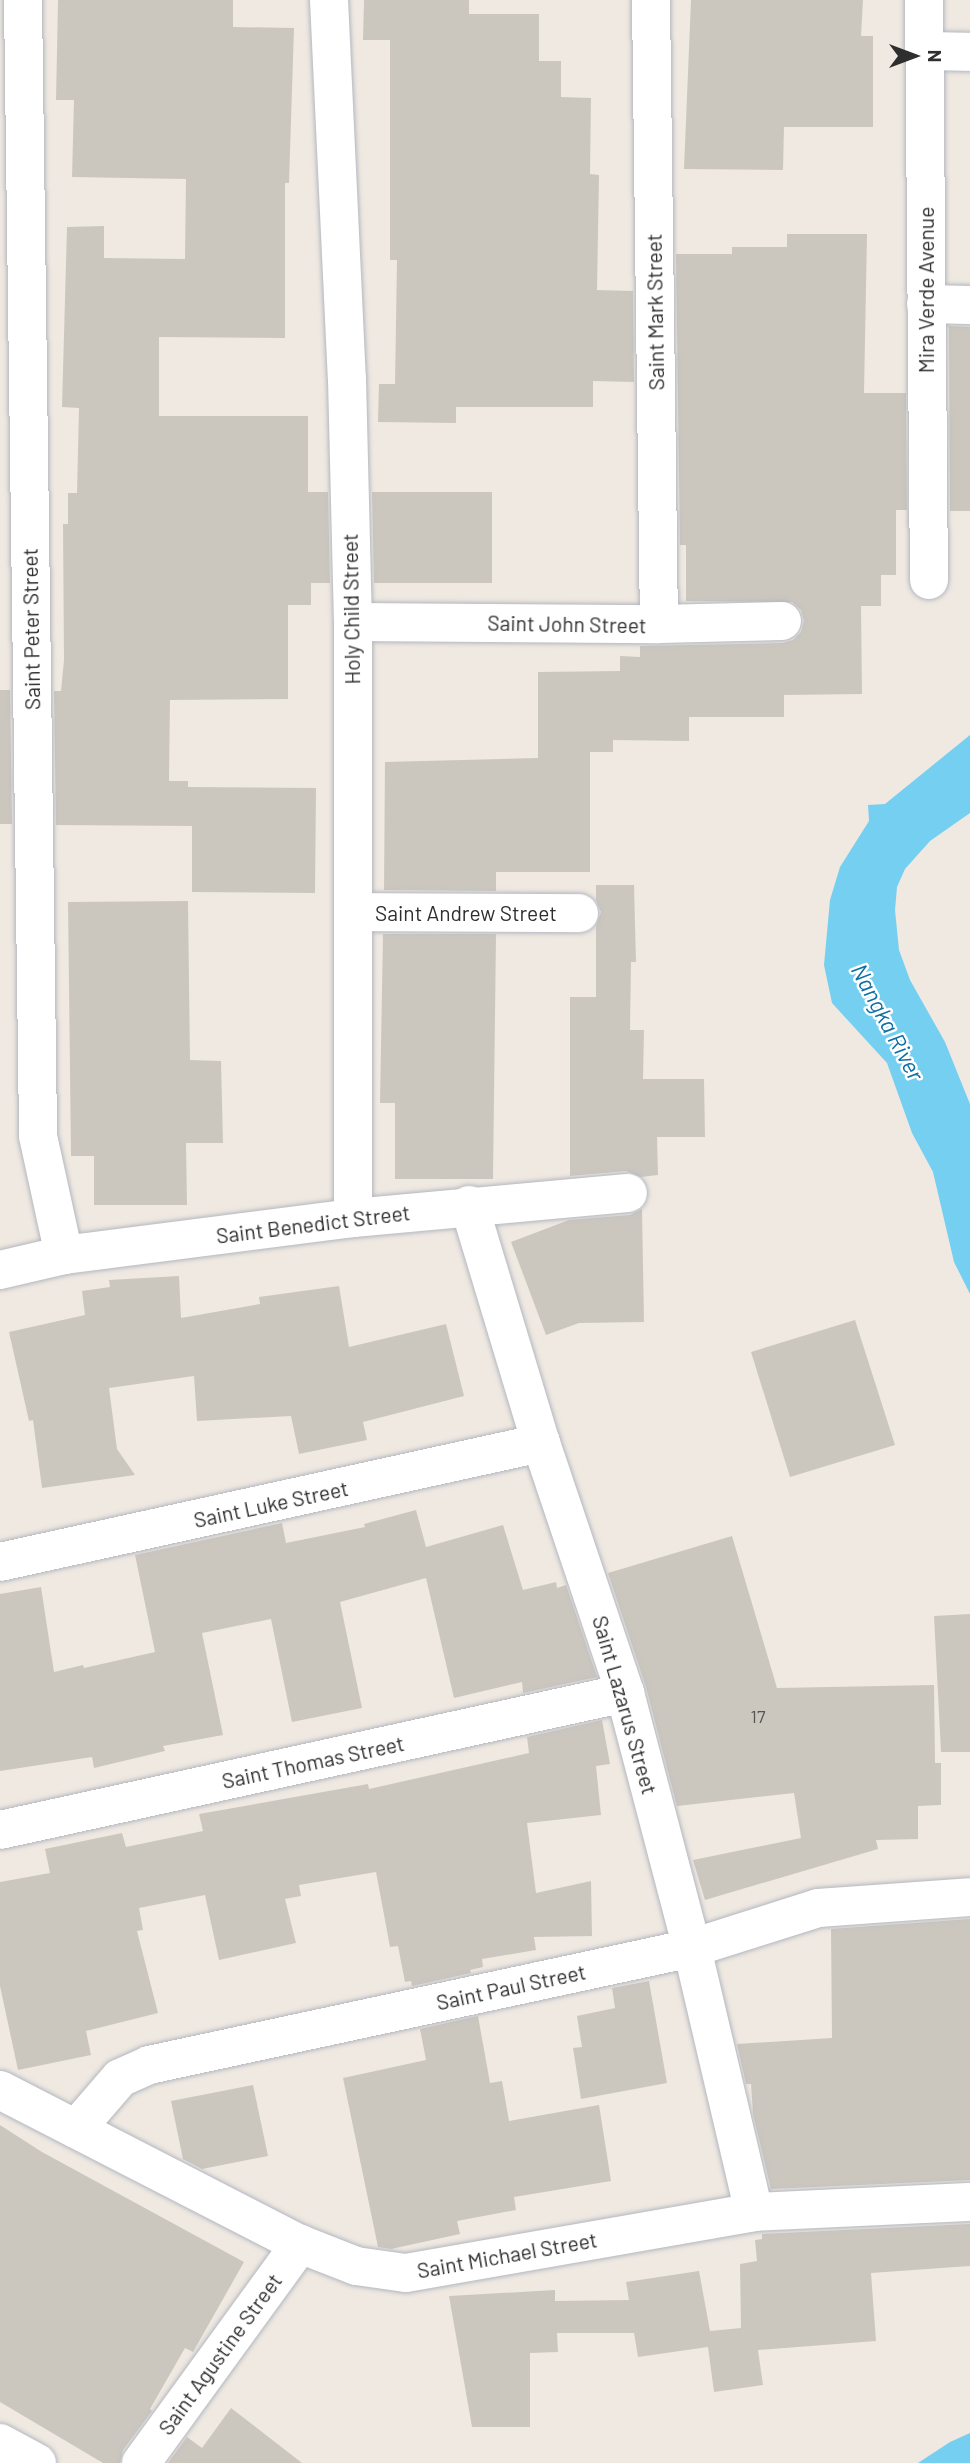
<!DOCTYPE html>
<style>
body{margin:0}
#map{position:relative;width:970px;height:2463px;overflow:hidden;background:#efe9e1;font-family:Barlow,sans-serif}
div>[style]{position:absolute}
.water>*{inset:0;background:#75cff0}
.building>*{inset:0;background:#cbc7bf}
.roads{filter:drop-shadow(0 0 2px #b4b7c1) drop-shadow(0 0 2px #b4b7c1)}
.minor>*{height:38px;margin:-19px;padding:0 19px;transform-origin:19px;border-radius:19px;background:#fff}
span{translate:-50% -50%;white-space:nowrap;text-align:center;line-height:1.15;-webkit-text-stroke:5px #fff;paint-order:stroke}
.number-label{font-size:18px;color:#555452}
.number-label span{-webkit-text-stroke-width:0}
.street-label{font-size:21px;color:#2e2e2e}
.water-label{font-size:23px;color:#0d6fa3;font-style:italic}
.north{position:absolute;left:879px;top:21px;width:70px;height:70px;-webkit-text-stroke:5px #fff;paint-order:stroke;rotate:90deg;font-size:19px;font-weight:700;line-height:28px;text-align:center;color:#2e2e2e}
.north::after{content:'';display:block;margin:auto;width:24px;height:32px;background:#2e2e2e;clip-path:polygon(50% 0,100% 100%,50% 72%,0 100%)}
</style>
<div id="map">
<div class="water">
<div style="clip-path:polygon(970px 735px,970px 813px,930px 841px,905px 869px,897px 887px,895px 910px,899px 950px,910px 980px,945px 1042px,970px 1104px,970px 1294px,954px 1262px,933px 1172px,912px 1133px,887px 1063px,832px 1003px,824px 965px,830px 900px,840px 867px,869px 821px,868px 805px,885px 804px)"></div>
<div style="clip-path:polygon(970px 2433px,970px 2463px,918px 2463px,950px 2442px)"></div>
</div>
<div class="building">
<div style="clip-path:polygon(58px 0,233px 0,233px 27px,294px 28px,289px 183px,285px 183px,285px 338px,159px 337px,159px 416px,308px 416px,308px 492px,328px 492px,330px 583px,311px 583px,311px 605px,288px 605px,288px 699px,170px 700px,169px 781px,188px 781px,188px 787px,316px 788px,315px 893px,192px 892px,192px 826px,56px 825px,54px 691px,61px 691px,64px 660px,63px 524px,68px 524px,68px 493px,77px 493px,79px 408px,62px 407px,67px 227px,104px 226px,104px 258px,185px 259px,186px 179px,72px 177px,74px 100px,56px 100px)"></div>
<div style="clip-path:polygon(364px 0,469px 0,469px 14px,539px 14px,539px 61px,561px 61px,561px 97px,591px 98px,590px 174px,599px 175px,597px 290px,633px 291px,634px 382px,593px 381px,593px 407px,456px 407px,456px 423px,378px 422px,379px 384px,395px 384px,397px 260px,390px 260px,390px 40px,363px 40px)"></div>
<div style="clip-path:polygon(691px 0,863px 0,861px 36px,873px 36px,873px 127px,784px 127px,783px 170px,684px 169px)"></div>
<div style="clip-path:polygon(787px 234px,867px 234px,864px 393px,906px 393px,907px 510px,896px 510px,896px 575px,881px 575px,881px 606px,861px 606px,862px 694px,784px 695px,784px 717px,689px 717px,689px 741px,613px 740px,613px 752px,590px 752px,590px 872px,496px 872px,496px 891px,384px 890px,385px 762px,538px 758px,538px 672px,620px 671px,620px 656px,640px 657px,640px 646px,783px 643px,793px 640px,801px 632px,804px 621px,801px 610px,792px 602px,686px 601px,686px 545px,680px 545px,676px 254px,732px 254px,732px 247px,787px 247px)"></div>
<div style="clip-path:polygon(949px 326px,970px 327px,970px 511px,950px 511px)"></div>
<div style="clip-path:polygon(372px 492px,492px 492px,492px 583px,374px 583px)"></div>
<div style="clip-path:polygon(0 690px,10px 690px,12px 824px,0 824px)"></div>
<div style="clip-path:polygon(596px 885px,634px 885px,636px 962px,631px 962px,630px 1030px,644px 1030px,643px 1079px,704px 1079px,705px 1137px,657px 1137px,658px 1175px,641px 1177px,626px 1171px,570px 1176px,570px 997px,596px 997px,596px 926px,601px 912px,596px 900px)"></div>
<div style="clip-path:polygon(188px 901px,190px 1060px,221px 1061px,223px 1143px,186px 1143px,187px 1205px,94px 1205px,94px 1156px,71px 1156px,68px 902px)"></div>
<div style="clip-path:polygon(383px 934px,496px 934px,493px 1179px,395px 1179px,395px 1103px,380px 1103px)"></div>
<div style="clip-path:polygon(642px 1209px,644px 1322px,579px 1323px,546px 1335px,511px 1242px,569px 1220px,630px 1215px)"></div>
<div style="clip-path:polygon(179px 1276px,181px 1318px,260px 1304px,259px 1297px,339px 1286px,349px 1347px,446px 1324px,464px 1396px,363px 1422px,367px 1440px,299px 1454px,291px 1416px,197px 1421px,194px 1376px,109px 1388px,117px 1449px,135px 1475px,42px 1488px,33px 1420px,29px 1421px,9px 1332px,85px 1315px,82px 1291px,110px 1287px,109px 1280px)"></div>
<div style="clip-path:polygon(855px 1320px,895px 1445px,790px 1477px,751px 1352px)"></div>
<div style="clip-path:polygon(416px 1510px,426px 1547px,503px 1525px,523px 1590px,556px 1582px,557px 1588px,566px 1585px,597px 1677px,523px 1693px,522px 1682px,454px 1698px,426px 1578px,340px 1602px,362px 1708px,292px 1722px,271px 1619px,202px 1633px,223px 1735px,163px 1746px,165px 1751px,94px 1768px,92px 1757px,0 1771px,0 1594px,41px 1587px,54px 1672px,83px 1665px,84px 1668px,155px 1652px,135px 1555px,282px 1523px,286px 1543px,365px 1527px,364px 1524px)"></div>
<div style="clip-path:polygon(732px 1536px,777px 1688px,934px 1685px,935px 1763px,941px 1763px,941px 1805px,918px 1806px,918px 1839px,876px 1840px,878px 1849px,705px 1900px,693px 1860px,801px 1838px,794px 1793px,677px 1806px,646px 1687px,608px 1573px)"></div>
<div style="clip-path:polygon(970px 1614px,970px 1752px,941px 1752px,934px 1616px)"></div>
<div style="clip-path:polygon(602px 1720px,610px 1764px,596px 1766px,601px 1815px,527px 1823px,536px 1893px,591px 1881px,592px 1936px,534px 1937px,536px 1950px,482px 1959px,483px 1967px,470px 1970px,471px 1973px,412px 1986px,411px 1981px,405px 1982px,398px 1946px,390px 1947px,376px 1872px,299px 1885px,301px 1896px,285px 1899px,296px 1943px,219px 1960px,205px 1895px,139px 1908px,143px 1930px,137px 1931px,158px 2013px,86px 2031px,91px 2055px,18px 2070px,0 1986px,0 1882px,50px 1873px,45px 1849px,122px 1833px,126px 1847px,203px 1831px,199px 1814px,368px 1784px,369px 1789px,529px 1753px,527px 1737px)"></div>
<div style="clip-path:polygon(970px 1919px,970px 2180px,771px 2189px,753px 2114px,751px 2084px,746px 2084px,737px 2044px,832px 2038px,831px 1929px)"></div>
<div style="clip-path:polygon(649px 1981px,667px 2083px,581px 2099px,573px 2048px,582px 2047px,577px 2016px,615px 2008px,612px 1988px)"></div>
<div style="clip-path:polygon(478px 2016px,490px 2083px,502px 2081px,509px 2121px,599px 2105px,611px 2181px,514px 2197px,516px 2210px,457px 2221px,460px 2234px,391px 2249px,378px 2247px,343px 2078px,426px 2060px,420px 2029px)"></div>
<div style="clip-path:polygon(253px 2085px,268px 2156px,202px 2169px,183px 2159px,171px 2101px)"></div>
<div style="clip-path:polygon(0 2125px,42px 2152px,244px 2262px,193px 2352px,185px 2348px,150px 2409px,152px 2411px,123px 2450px,120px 2463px,103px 2463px,0 2402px)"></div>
<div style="clip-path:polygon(970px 2224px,970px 2266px,871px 2273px,876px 2341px,758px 2350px,763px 2385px,714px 2392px,708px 2347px,638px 2357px,634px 2333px,557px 2333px,558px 2352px,530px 2353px,530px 2427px,472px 2427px,449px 2296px,555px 2290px,555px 2301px,629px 2300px,626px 2282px,699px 2271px,710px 2331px,741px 2328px,740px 2264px,757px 2261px,755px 2240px,762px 2239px,762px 2234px)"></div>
<div style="clip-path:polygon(231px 2408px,302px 2463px,168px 2463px,187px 2437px,202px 2448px)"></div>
</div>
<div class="roads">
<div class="minor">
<div style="left:23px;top:0;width:1136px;rotate:89.24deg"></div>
<div style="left:38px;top:1136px;width:122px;rotate:77.7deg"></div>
<div style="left:329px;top:0;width:379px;rotate:87.3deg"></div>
<div style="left:347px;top:379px;width:243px;rotate:88.6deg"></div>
<div style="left:353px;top:622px;width:596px;rotate:90deg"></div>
<div style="left:651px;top:0;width:624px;rotate:89.27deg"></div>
<div style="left:924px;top:0;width:580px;rotate:89.51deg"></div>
<div style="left:924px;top:51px;width:46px;rotate:1.2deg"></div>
<div style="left:926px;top:304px;width:44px;rotate:1.3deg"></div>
<div style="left:353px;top:622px;width:306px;rotate:0.4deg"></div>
<div style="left:659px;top:624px;width:123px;rotate:-1.4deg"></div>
<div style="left:353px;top:912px;width:226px;rotate:0.3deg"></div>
<div style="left:469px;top:1205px;width:249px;rotate:73.2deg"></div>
<div style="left:541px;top:1443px;width:264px;rotate:71.4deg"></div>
<div style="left:625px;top:1693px;width:264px;rotate:75.3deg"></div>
<div style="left:692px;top:1948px;width:271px;rotate:76.8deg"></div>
<div style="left:0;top:1270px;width:66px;rotate:-13.2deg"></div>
<div style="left:64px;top:1255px;width:291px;rotate:-7.3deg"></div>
<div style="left:353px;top:1218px;width:276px;rotate:-5.2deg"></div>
<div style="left:0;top:1562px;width:554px;rotate:-12.41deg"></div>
<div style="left:0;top:1830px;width:640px;rotate:-12.36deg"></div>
<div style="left:0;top:2090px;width:337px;rotate:27.2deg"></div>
<div style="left:300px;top:2244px;width:60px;rotate:21.4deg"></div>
<div style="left:356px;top:2266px;width:50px;rotate:8deg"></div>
<div style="left:406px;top:2273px;width:353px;rotate:-9.9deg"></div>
<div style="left:754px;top:2212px;width:216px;rotate:-2.7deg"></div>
<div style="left:76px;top:2129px;width:67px;rotate:-49.2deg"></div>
<div style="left:120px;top:2078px;width:32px;rotate:-24deg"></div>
<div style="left:149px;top:2065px;width:555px;rotate:-12.16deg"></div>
<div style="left:692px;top:1948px;width:132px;rotate:-17.6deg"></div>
<div style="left:818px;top:1908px;width:152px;rotate:-4.1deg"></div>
<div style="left:0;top:2443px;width:42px;rotate:28.4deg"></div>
<div style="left:141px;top:2463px;width:271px;rotate:-54deg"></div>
</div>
</div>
<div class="number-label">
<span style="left:758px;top:1716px">17</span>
</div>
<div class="street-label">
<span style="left:926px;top:290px;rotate:-90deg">Mira Verde Avenue</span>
<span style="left:655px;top:312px;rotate:-91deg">Saint Mark Street</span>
<span style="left:351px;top:609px;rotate:-91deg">Holy Child Street</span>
<span style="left:567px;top:624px;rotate:1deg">Saint John Street</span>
<span style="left:31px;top:629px;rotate:-91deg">Saint Peter Street</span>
<span style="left:466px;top:913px">Saint Andrew Street</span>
<span style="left:313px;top:1224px;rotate:-7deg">Saint Benedict Street</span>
<span style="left:271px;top:1504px;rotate:-12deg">Saint Luke Street</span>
<span style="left:625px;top:1705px;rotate:74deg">Saint Lazarus Street</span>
<span style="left:313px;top:1762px;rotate:-12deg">Saint Thomas Street</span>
<span style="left:511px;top:1987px;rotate:-12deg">Saint Paul Street</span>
<span style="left:507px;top:2255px;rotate:-10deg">Saint Michael Street</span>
<span style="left:220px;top:2354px;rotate:-54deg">Saint Agustine Street</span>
</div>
<div class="water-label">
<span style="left:888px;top:1022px;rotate:62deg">Nangka River</span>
</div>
<div class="north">N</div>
</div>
